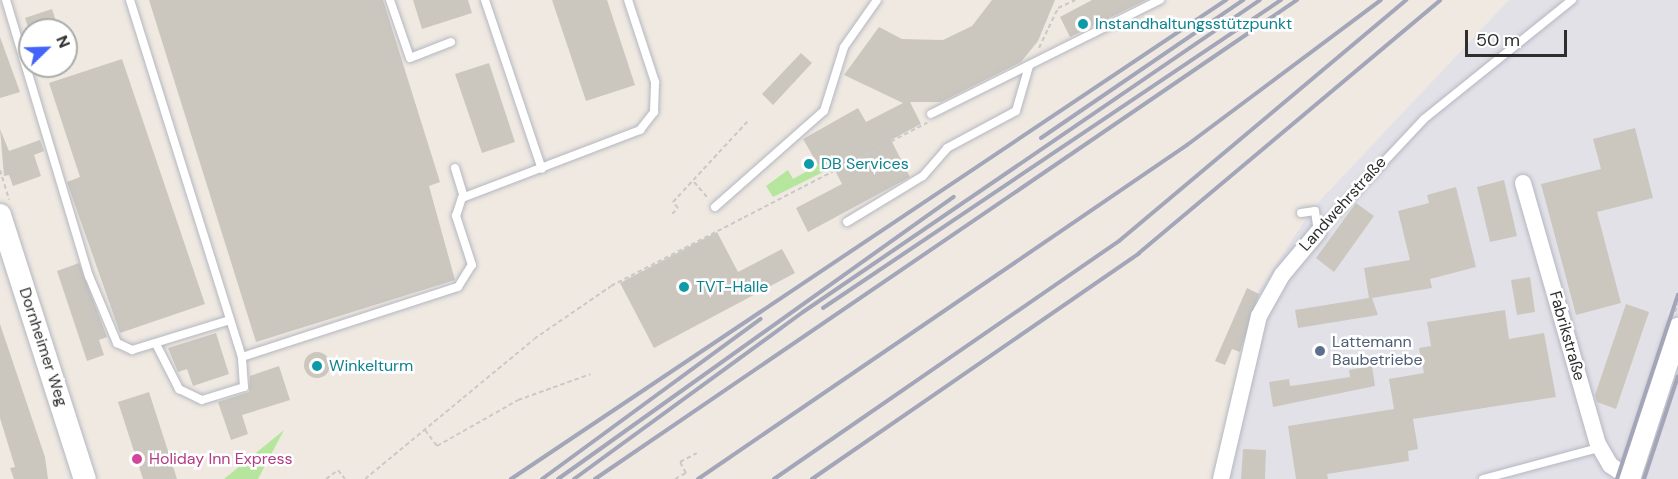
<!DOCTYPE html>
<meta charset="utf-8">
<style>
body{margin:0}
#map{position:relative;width:1678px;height:479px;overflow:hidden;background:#efe9e1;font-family:"DM Sans",sans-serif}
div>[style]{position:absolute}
.industrial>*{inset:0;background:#e3e1e8}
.green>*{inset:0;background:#b6e59e}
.building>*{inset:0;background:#cbc7bf}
.round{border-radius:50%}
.path>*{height:2px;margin-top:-1px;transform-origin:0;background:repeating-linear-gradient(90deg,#c9c9c9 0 4.5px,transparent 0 7.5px)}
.roads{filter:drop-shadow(0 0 2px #b4b7c1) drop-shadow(0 0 2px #b4b7c1)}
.lane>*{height:8px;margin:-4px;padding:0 4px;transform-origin:4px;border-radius:4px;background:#fff}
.street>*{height:16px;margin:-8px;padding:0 8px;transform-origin:8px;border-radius:8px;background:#fff}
.secondary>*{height:22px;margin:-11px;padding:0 11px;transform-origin:11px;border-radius:11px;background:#fff}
.rail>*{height:4px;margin:-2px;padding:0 2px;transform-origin:2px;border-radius:2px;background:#a3a6b8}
.dots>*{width:16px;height:16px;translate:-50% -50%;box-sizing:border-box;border:3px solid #fff;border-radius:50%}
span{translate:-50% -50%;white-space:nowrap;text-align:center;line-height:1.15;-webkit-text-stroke:5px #fff;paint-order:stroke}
.culture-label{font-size:16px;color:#0d838f}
.left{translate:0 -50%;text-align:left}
.street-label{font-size:16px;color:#2e2e2e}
.service-label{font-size:16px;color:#4e5e75}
.hotel-label{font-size:16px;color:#b23c85}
.north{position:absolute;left:18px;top:18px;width:60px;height:60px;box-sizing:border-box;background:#fff;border:2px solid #ababab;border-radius:50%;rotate:67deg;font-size:16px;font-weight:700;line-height:24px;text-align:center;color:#2e2e2e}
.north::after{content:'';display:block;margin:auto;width:21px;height:27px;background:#4264fb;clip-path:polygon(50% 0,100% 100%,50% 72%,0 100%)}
.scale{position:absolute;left:1465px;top:30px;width:102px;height:27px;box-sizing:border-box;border:3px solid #2e2e2e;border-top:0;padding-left:8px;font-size:18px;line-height:21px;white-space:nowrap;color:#2e2e2e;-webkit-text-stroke:4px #fff;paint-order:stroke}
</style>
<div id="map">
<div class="industrial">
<div style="clip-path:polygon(1509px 0,1678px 0,1678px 479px,1218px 479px,1252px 301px,1313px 208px)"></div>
</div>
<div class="green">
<div style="clip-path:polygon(829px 159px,833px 167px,773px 197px,766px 186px,788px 170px,793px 179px)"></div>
<div style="clip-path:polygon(284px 430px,258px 479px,224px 479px)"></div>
</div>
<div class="building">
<div style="clip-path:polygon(149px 0,383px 0,440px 182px,429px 186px,455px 280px,256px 342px)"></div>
<div style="clip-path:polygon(413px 0,468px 0,472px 13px,422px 29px)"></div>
<div style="clip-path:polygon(552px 0,607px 0,635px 85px,586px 101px)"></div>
<div style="clip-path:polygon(992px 0,1055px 0,1038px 41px,1021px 62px,941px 102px,910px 102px,921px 124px,891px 140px,910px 177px,808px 232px,796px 208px,842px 184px,829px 159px,818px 165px,803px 139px,858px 108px,866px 122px,903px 103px,844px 75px,879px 27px,902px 39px,943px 40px,972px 26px)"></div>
<div style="clip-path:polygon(1092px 0,1146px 0,1070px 37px,1060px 17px)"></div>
<div style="clip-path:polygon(52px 9px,59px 30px,29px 30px,25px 18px)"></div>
<div style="clip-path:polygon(0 37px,20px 92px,0 98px)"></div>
<div style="clip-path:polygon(801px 53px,812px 63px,773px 105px,762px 94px)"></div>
<div style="clip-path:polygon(122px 59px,205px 304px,120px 333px,67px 182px,80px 177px,49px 83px)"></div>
<div style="clip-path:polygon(489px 63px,515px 142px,482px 153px,455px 74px)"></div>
<div style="clip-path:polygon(1635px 128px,1653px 198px,1597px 212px,1621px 303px,1576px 315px,1541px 184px,1601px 169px,1593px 139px)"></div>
<div style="clip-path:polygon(0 129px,9px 151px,40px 140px,44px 151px,34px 155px,41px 176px,13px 186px,9px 175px,4px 176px)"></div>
<div style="clip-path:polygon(1504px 180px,1517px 236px,1490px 242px,1477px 187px)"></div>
<div style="clip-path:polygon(1456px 187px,1476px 267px,1430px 279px,1432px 288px,1372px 298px,1378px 315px,1298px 328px,1295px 310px,1369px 298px,1364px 268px,1410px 260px,1398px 211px,1429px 203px,1427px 195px)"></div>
<div style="clip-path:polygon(1356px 203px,1374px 216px,1334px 272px,1316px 258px)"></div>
<div style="clip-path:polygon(717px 232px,738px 272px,782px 249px,795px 273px,654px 348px,620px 283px)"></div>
<div style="clip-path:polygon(79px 263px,107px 337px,99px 340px,104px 355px,87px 361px,57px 271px)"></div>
<div style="clip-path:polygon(1530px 277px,1535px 312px,1517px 315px,1511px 280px)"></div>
<div style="clip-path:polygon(1247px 288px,1259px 294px,1240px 352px,1232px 349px,1225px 365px,1215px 361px)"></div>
<div style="clip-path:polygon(1626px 304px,1649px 312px,1616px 409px,1597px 402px,1595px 395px)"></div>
<div style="clip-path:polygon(1505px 310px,1509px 339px,1544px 333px,1556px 397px,1413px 419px,1418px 449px,1408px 451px,1409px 461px,1327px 474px,1328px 479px,1296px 479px,1288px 426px,1394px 409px,1389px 379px,1424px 373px,1419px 348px,1431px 346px,1427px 322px)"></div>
<div style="clip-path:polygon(0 324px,45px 457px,48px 479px,14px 479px,10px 468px,15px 467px,0 418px)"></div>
<div style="clip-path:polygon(216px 333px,229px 374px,193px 386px,187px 369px,178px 372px,168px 348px)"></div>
<div class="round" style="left:304px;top:352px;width:26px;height:26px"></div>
<div style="clip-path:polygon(279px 366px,290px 400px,242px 415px,248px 434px,231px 440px,218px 402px,249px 392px,250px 376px)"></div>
<div style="clip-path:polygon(1372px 366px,1375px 386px,1273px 407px,1269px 382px,1289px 379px,1290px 386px,1305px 384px,1350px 377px,1349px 370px)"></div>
<div style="clip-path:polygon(149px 392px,177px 479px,143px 479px,118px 402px)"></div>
<div style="clip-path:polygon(1243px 449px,1266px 450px,1265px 479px,1241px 479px)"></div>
</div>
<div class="path">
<div style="left:1039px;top:48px;width:44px;rotate:-64.6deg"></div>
<div style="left:1058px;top:8px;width:19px;rotate:-25deg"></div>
<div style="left:0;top:170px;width:31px;rotate:73deg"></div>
<div style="left:694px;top:182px;width:21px;rotate:49deg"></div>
<div style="left:672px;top:214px;width:8px;rotate:-45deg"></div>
<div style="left:678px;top:208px;width:8px;rotate:-130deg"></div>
<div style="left:673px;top:202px;width:110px;rotate:-47.2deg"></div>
<div style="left:1675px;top:312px;width:9px;rotate:-69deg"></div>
<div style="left:425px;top:430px;width:20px;rotate:53deg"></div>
<div style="left:437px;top:446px;width:93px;rotate:-29.6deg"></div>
<div style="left:518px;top:400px;width:77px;rotate:-19.6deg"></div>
<div style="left:326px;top:479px;width:15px;rotate:-37deg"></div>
<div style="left:338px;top:470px;width:11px;rotate:52deg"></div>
<div style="left:365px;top:479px;width:219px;rotate:-39.6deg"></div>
<div style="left:534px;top:339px;width:93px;rotate:-34.5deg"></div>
<div style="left:611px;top:286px;width:356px;rotate:-27.3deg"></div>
<div style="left:675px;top:479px;width:13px;rotate:-29deg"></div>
<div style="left:686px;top:473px;width:13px;rotate:-119deg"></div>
<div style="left:680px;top:462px;width:19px;rotate:-28deg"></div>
</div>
<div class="roads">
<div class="lane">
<div style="left:6px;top:0;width:288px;rotate:73.3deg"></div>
<div style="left:89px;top:276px;width:73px;rotate:67.3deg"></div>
<div style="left:117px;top:343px;width:17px;rotate:25deg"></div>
<div style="left:132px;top:350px;width:102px;rotate:-17deg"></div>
<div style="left:130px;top:0;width:374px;rotate:72.6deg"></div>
<div style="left:242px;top:357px;width:227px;rotate:-18deg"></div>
<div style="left:458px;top:287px;width:26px;rotate:-58deg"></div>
<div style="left:472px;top:265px;width:52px;rotate:-108.1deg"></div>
<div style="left:456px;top:216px;width:19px;rotate:-72deg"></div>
<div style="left:462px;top:198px;width:191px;rotate:-20.9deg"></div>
<div style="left:640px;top:130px;width:23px;rotate:-52deg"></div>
<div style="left:654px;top:112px;width:30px;rotate:-88deg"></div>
<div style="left:655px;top:82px;width:86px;rotate:-108.2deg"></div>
<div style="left:390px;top:0;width:61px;rotate:71deg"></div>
<div style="left:410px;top:58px;width:44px;rotate:-21.3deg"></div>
<div style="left:485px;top:0;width:178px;rotate:71.4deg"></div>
<div style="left:931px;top:114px;width:256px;rotate:-26.5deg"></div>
<div style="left:455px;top:168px;width:30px;rotate:73deg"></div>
<div style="left:715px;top:207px;width:145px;rotate:-41.4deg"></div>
<div style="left:824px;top:111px;width:67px;rotate:-72.6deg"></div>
<div style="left:844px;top:47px;width:57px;rotate:-54.9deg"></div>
<div style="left:1301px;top:213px;width:14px;rotate:-8deg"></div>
<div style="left:1315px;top:211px;width:21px;rotate:82deg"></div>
<div style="left:847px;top:222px;width:89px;rotate:-31.2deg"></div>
<div style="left:923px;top:176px;width:37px;rotate:-49deg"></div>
<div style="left:947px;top:148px;width:78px;rotate:-28.2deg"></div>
<div style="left:1016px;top:111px;width:47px;rotate:-73.9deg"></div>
<div style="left:1318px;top:232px;width:155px;rotate:-46.8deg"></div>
<div style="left:1424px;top:119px;width:190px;rotate:-38.8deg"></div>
<div style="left:156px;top:344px;width:51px;rotate:62.9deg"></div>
<div style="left:179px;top:389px;width:25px;rotate:26deg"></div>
<div style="left:202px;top:400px;width:44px;rotate:-17.2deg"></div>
<div style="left:244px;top:387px;width:30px;rotate:-94deg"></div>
<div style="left:1483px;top:479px;width:120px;rotate:-15deg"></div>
</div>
<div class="street">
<div style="left:1523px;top:183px;width:272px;rotate:74deg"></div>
<div style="left:1598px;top:444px;width:24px;rotate:60deg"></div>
<div style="left:1610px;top:465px;width:23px;rotate:34deg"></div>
<div style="left:1221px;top:479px;width:167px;rotate:-76.9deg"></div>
<div style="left:1259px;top:316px;width:47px;rotate:-60.7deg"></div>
<div style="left:1282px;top:275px;width:56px;rotate:-50.1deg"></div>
</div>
<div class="secondary">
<div style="left:0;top:215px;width:277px;rotate:72.2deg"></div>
<div style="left:1629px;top:479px;width:158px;rotate:-71.9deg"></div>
</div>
</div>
<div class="rail">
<div style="left:1041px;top:138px;width:245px;rotate:-34.3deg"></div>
<div style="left:823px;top:308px;width:552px;rotate:-33.92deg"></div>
<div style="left:511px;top:479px;width:861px;rotate:-33.82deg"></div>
<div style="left:542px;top:479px;width:271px;rotate:-36.2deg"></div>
<div style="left:558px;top:479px;width:486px;rotate:-35.5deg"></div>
<div style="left:574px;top:479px;width:283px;rotate:-36.1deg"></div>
<div style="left:803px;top:312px;width:553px;rotate:-34.32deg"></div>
<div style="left:595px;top:479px;width:850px;rotate:-34.31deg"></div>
<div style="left:698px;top:479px;width:592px;rotate:-34.33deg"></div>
<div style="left:1187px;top:145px;width:242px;rotate:-36.8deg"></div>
<div style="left:774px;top:479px;width:419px;rotate:-34.6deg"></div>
<div style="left:1119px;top:241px;width:375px;rotate:-40deg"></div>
<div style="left:812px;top:479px;width:397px;rotate:-34.6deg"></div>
<div style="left:1139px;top:253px;width:393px;rotate:-40deg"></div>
<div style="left:1617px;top:479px;width:194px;rotate:-71.7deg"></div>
<div style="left:1644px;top:479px;width:108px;rotate:-71.7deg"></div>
</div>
<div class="dots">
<div style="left:1083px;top:24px;background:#0f9aa8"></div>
<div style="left:809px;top:164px;background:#0f9aa8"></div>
<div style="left:684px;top:287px;background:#0f9aa8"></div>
<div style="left:1320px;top:351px;background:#5c6f8a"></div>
<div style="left:317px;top:366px;background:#0f9aa8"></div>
<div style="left:137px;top:459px;background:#d1479c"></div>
</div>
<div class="culture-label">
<span class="left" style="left:1095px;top:24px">Instandhaltungsstützpunkt</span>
<span class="left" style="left:821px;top:164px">DB Services</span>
<span class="left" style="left:696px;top:287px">TVT-Halle</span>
<span class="left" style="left:329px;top:366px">Winkelturm</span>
</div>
<div class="street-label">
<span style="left:1343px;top:204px;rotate:-48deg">Landwehrstraße</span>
<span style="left:1567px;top:336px;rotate:74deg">Fabrikstraße</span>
<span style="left:43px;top:347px;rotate:72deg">Dornheimer Weg</span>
</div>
<div class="service-label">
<span class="left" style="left:1332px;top:351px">Lattemann<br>Baubetriebe</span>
</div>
<div class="hotel-label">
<span class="left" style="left:149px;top:459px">Holiday Inn Express</span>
</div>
<div class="north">N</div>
<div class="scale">50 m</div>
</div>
